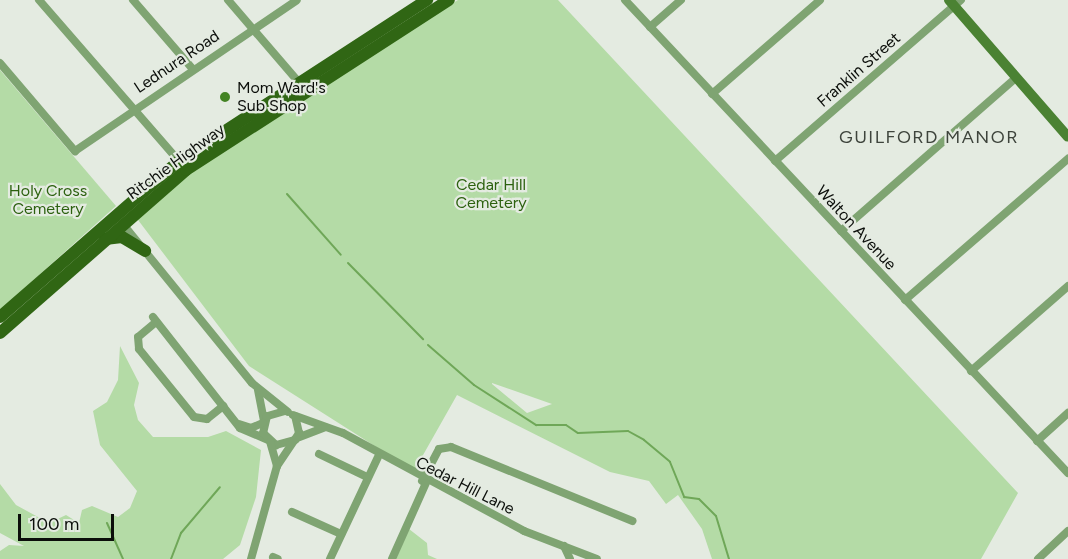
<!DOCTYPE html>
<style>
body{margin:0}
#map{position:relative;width:1068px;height:559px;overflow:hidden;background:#e4ebe1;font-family:Figtree,sans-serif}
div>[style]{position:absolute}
.green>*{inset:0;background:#b4dba6}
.stream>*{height:2px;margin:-1px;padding:0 1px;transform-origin:1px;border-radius:1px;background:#6fa758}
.street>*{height:8px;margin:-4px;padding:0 4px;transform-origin:4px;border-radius:4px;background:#7fa472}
.secondary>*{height:10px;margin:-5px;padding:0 5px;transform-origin:5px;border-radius:5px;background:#4b8233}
.primary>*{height:12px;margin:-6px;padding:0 6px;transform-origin:6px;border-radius:6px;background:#306614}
.dots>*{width:16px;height:16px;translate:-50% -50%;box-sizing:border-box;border:3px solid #e4ebe1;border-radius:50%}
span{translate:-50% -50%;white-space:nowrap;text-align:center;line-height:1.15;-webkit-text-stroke:4.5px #e4ebe1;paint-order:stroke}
.street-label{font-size:16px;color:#0b0e0a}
.poi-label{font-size:16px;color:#0b0e0a}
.left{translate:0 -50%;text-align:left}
.park-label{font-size:16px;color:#2c610f}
.neighbourhood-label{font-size:18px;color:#3e443c;letter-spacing:1.5px}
.scale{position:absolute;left:18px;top:514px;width:96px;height:27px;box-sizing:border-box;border:3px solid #0b0e0a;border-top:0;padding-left:8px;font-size:18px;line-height:21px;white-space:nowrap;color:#0b0e0a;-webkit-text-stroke:4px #e4ebe1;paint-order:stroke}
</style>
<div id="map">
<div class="green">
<div style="clip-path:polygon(evenodd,458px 0,558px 0,1018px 493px,981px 559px,712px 559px,702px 529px,678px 495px,666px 504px,649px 481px,610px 472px,457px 395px,414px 471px,249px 366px,135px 216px,188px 174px,458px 0,492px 384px,492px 383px,552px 404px,527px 413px,492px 384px)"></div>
<div style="clip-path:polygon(0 70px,116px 206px,0 310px)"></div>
<div style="clip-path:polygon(120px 346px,139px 383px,134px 405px,138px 420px,153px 437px,208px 437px,226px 431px,261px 450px,256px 497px,240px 545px,223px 559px,0 559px,0 551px,9px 545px,24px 546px,0 533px,0 484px,16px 505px,49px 523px,66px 515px,79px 523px,82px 510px,92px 506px,118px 517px,130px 508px,137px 491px,100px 445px,93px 411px,107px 402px,118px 380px)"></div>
<div style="clip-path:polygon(409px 529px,427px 543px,428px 555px,437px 559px,396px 559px)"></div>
</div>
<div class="stream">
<div style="left:287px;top:194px;width:81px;rotate:48.5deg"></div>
<div style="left:348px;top:263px;width:107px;rotate:45.4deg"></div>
<div style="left:428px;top:345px;width:61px;rotate:41deg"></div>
<div style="left:474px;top:385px;width:74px;rotate:32.8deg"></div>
<div style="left:536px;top:425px;width:30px"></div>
<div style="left:566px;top:425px;width:14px;rotate:34deg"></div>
<div style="left:578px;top:433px;width:50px;rotate:-2.3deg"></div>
<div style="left:628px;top:431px;width:18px;rotate:29deg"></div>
<div style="left:644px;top:440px;width:34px;rotate:40deg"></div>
<div style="left:670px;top:462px;width:38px;rotate:68deg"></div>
<div style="left:684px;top:497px;width:15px;rotate:8deg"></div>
<div style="left:699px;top:499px;width:24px;rotate:45deg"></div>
<div style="left:716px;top:516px;width:45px;rotate:73.2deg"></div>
<div style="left:107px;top:523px;width:39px;rotate:66deg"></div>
<div style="left:171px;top:559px;width:28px;rotate:-69deg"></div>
<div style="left:181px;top:533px;width:60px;rotate:-49.7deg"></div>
</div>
<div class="street">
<div style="left:39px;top:0;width:213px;rotate:49deg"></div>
<div style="left:133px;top:0;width:90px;rotate:49.1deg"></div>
<div style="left:228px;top:0;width:113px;rotate:49.3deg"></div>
<div style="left:625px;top:0;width:648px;rotate:46.88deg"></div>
<div style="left:650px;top:27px;width:41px;rotate:-41.1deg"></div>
<div style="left:0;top:63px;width:116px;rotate:49.6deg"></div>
<div style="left:75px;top:151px;width:268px;rotate:-34.2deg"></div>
<div style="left:712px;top:94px;width:143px;rotate:-41deg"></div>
<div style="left:775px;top:161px;width:246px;rotate:-40.9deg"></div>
<div style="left:122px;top:223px;width:206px;rotate:50.9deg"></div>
<div style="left:252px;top:383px;width:46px;rotate:38.9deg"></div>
<div style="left:841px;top:231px;width:232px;rotate:-41.2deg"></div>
<div style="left:905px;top:300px;width:216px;rotate:-40.9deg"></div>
<div style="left:153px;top:317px;width:141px;rotate:51.9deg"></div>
<div style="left:240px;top:428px;width:30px;rotate:23deg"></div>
<div style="left:156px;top:322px;width:23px;rotate:140deg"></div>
<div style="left:138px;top:337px;width:12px;rotate:85deg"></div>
<div style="left:139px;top:349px;width:87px;rotate:51deg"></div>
<div style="left:194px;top:417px;width:13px;rotate:9deg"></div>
<div style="left:207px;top:419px;width:21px;rotate:-39deg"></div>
<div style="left:971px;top:371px;width:129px;rotate:-41.2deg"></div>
<div style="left:258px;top:390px;width:31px;rotate:79deg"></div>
<div style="left:285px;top:411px;width:19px;rotate:164deg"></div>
<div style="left:267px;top:416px;width:17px;rotate:103deg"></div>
<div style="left:263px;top:433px;width:18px;rotate:43deg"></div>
<div style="left:276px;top:445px;width:20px;rotate:-15deg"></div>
<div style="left:293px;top:415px;width:53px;rotate:19.8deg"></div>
<div style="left:343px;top:433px;width:206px;rotate:28.4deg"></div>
<div style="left:524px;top:531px;width:78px;rotate:21deg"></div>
<div style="left:239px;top:424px;width:13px;rotate:18deg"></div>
<div style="left:251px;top:428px;width:13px;rotate:-23deg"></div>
<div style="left:297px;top:438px;width:30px;rotate:-21deg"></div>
<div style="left:1037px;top:441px;width:42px;rotate:-42.1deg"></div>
<div style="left:319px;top:454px;width:53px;rotate:25.6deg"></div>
<div style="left:277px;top:466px;width:40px;rotate:-56deg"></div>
<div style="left:299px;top:433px;width:17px;rotate:-103deg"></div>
<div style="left:422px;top:481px;width:36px;rotate:-62deg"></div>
<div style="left:439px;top:449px;width:12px;rotate:-9deg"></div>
<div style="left:451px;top:447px;width:196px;rotate:22.2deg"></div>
<div style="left:292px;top:512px;width:54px;rotate:24.2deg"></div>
<div style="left:564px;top:546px;width:14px;rotate:65deg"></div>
<div style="left:273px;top:557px;width:5px;rotate:22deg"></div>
<div style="left:251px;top:559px;width:97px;rotate:-74.4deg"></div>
<div style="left:277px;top:466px;width:25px;rotate:-106deg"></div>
<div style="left:330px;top:559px;width:113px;rotate:-64.8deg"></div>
<div style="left:392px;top:559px;width:83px;rotate:-65.9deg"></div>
<div style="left:1038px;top:559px;width:41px;rotate:-43deg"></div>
</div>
<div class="secondary">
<div style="left:949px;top:0;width:181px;rotate:49deg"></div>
</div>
<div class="primary">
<div style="left:105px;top:239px;width:17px;rotate:-7deg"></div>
<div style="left:122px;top:237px;width:27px;rotate:31deg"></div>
<div style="left:0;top:317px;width:237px;rotate:-41.1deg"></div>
<div style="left:179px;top:161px;width:296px;rotate:-33deg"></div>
<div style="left:0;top:333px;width:247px;rotate:-41.2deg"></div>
<div style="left:186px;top:170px;width:313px;rotate:-32.9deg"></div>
</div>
<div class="dots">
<div style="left:225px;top:97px;background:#438324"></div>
</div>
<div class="street-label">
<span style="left:177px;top:62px;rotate:-34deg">Lednura Road</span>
<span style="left:859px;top:70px;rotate:-41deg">Franklin Street</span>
<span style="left:176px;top:162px;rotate:-36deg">Ritchie Highway</span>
<span style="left:856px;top:228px;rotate:47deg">Walton Avenue</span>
<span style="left:465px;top:486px;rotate:27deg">Cedar Hill Lane</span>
</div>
<div class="poi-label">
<span class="left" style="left:237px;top:97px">Mom Ward's<br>Sub Shop</span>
</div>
<div class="park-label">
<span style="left:491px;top:194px">Cedar Hill<br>Cemetery</span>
<span style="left:48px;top:200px">Holy Cross<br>Cemetery</span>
</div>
<div class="neighbourhood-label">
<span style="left:929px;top:137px">GUILFORD MANOR</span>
</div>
<div class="scale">100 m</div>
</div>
